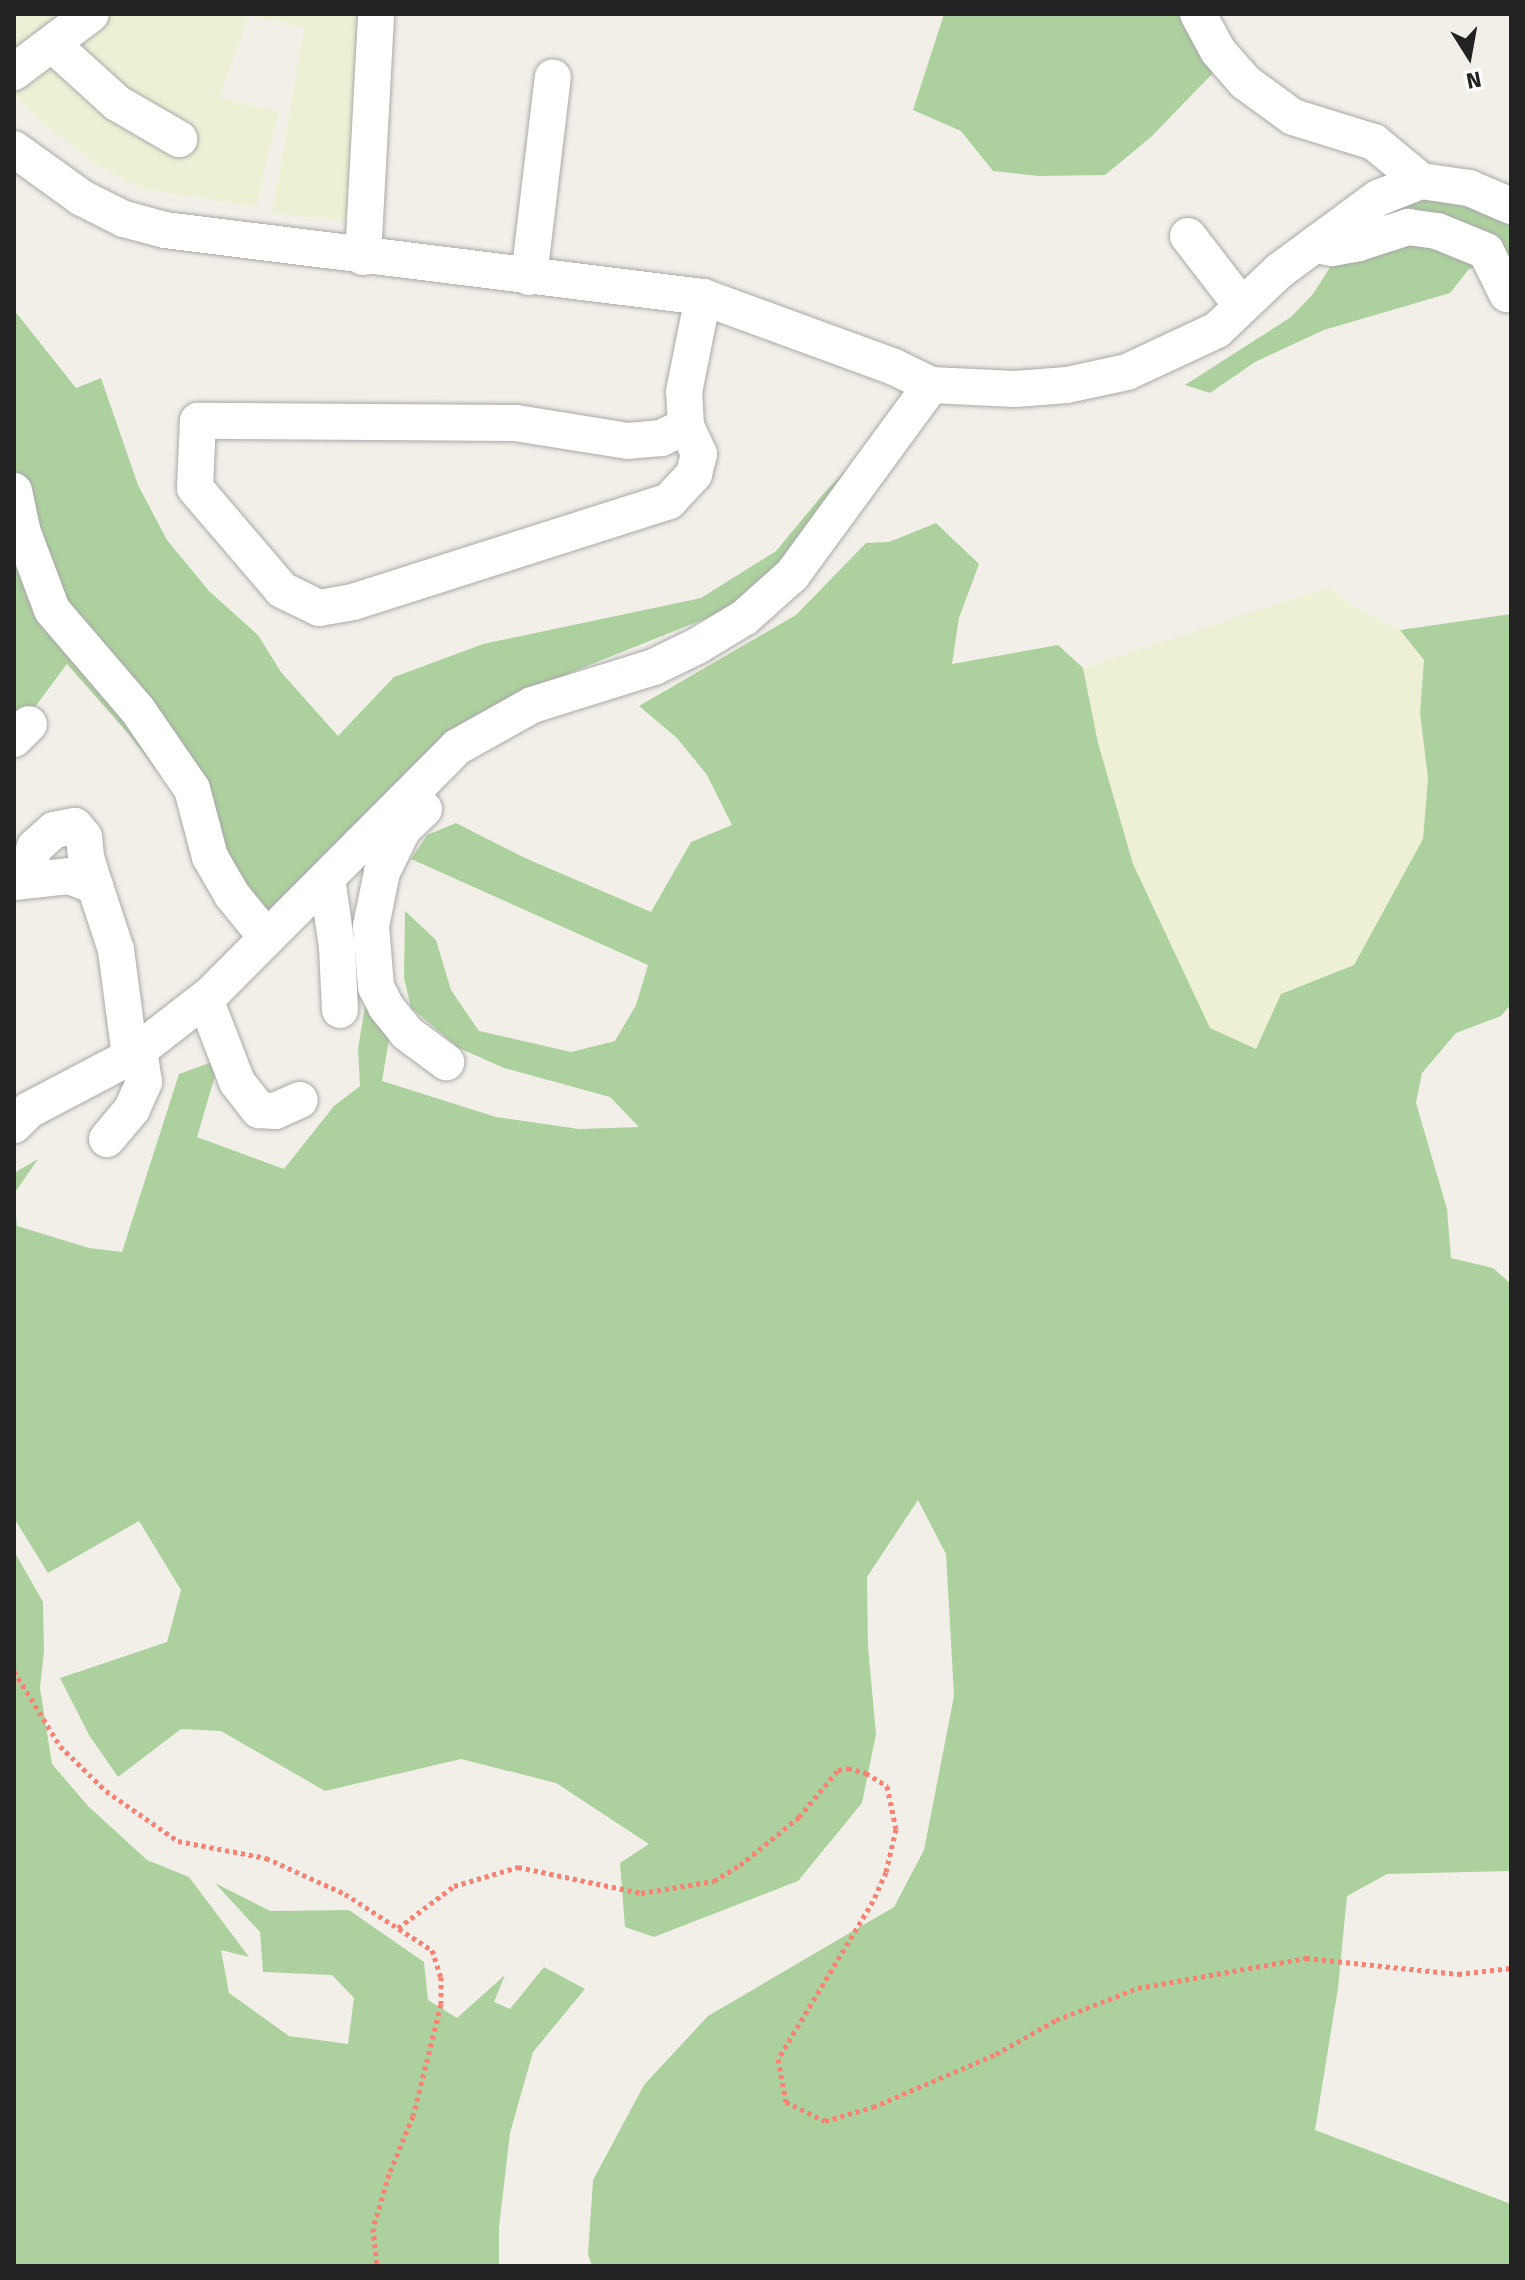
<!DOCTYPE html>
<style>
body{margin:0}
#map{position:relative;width:1525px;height:2280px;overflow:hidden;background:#f2efe9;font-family:"Fira Sans",sans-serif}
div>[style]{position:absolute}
.farmland>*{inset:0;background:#eef0d5}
.forest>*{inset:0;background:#add19e}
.path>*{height:5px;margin-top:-2.5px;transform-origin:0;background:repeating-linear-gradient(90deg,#fa8072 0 4px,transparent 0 8px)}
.roads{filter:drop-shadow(0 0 2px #a9a9a9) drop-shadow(0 0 2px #a9a9a9)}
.minor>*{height:36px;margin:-18px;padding:0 18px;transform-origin:18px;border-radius:18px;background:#fff}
span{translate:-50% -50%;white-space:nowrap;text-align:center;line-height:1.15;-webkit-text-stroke:8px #fff;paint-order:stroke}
.frame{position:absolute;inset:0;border:16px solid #222;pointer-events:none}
.north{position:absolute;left:1429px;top:16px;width:80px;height:80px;-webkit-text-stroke:6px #fff;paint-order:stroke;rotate:169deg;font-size:22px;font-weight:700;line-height:32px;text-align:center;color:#222}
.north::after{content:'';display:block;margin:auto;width:28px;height:36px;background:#222;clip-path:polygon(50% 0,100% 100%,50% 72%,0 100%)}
</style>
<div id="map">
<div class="farmland">
<div style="clip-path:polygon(14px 14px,386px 14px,368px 222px,272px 214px,304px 28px,249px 15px,219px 98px,279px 111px,256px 207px,143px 189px,97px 165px,46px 126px,14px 94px)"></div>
<div style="clip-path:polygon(1330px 587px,1347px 602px,1400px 630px,1424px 660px,1420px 713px,1428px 778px,1423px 839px,1354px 965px,1281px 994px,1257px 1050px,1210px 1028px,1133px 864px,1098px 743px,1083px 668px)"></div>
</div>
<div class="forest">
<div style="clip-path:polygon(944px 14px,1208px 14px,1212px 74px,1151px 137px,1105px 175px,1039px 176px,993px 171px,961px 131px,913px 110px)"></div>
<div style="clip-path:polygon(1437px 192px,1511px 199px,1511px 282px,1491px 260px,1469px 269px,1450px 293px,1324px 330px,1255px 362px,1210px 393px,1185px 385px,1291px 317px,1313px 294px,1349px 238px,1382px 216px)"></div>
<div style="clip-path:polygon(14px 310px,76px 388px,101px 378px,138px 485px,167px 540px,209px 591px,258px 635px,281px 672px,338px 736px,394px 677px,483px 644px,701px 598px,776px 551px,824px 493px,887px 427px,784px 574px,717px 614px,572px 672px,456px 741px,250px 946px,201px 827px,126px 731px,67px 664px,14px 735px)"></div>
<div style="clip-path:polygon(936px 523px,979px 564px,959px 618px,952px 664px,1058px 645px,1083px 668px,1098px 743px,1133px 864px,1210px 1028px,1256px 1049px,1281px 994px,1354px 965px,1423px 839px,1428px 778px,1420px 713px,1424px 660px,1400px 630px,1511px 614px,1511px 1004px,1501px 1016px,1456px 1033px,1422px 1073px,1416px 1103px,1447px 1209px,1451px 1258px,1493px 1268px,1511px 1284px,1511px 1871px,1387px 1874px,1347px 1896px,1338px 1988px,1315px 2130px,1511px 2204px,1511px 2266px,592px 2266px,588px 2254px,593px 2180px,644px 2085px,708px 2016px,894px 1907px,924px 1850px,954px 1696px,946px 1554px,918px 1500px,867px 1577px,868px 1647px,876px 1734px,862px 1803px,798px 1881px,654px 1937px,625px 1927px,620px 1863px,649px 1844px,556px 1783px,461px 1759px,325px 1791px,221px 1731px,181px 1729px,118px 1777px,89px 1735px,60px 1678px,167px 1642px,181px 1590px,139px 1521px,48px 1573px,14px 1518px,14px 1173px,38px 1159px,14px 1194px,17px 1226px,89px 1248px,122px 1252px,179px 1074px,220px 1059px,197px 1137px,284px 1169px,334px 1106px,360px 1086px,358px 1049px,377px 932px,392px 1021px,382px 1081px,496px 1117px,579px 1129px,639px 1127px,610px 1097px,504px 1068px,459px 1048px,411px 1008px,404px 978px,405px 911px,436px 940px,451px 990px,479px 1031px,571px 1052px,615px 1041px,636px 1005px,648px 965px,411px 859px,427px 835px,456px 823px,525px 858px,651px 912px,691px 842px,732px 825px,707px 775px,677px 738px,639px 706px,796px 615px,866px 543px,889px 542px)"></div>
<div style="clip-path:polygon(14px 1551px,43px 1602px,44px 1651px,40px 1688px,52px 1764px,88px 1806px,147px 1860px,189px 1877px,249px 1957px,221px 1950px,229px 1993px,289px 2036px,348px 2044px,354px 1998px,332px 1975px,263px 1972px,260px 1932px,215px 1883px,270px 1911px,349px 1910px,424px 1962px,428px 2000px,457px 2018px,505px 1975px,494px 2002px,510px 2009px,544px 1967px,585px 1989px,533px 2052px,510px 2133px,499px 2227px,499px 2266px,14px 2266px)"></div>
</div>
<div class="path">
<div style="left:14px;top:1671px;width:88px;rotate:58.5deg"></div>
<div style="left:60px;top:1746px;width:64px;rotate:44.4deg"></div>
<div style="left:106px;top:1791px;width:88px;rotate:34.8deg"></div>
<div style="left:178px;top:1841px;width:90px;rotate:10.9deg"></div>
<div style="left:266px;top:1858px;width:87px;rotate:24.5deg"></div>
<div style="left:345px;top:1894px;width:103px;rotate:32.8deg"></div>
<div style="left:432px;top:1950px;width:28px;rotate:72deg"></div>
<div style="left:441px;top:1977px;width:27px;rotate:90deg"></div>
<div style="left:441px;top:2004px;width:115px;rotate:104deg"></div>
<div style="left:413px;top:2116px;width:63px;rotate:112.5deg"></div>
<div style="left:389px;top:2174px;width:56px;rotate:106.5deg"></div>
<div style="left:373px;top:2228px;width:38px;rotate:84deg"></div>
<div style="left:398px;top:1928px;width:70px;rotate:-36.9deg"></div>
<div style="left:454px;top:1886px;width:67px;rotate:-16.5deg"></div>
<div style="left:518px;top:1867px;width:126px;rotate:11.9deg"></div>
<div style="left:641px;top:1893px;width:74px;rotate:-9.3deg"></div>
<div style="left:714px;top:1881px;width:31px;rotate:-32deg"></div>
<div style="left:740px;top:1865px;width:76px;rotate:-39.1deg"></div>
<div style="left:799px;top:1817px;width:61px;rotate:-50.3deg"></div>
<div style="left:838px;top:1770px;width:10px;rotate:-11deg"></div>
<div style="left:848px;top:1768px;width:19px;rotate:16deg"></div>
<div style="left:866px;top:1773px;width:25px;rotate:32deg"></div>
<div style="left:887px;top:1786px;width:44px;rotate:78.2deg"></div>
<div style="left:896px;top:1829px;width:44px;rotate:103.1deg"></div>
<div style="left:886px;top:1872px;width:32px;rotate:114deg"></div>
<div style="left:873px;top:1901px;width:184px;rotate:121deg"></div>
<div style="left:778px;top:2059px;width:44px;rotate:79.5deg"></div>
<div style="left:786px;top:2102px;width:43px;rotate:26deg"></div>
<div style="left:825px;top:2121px;width:50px;rotate:-16.3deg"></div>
<div style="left:873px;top:2107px;width:134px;rotate:-23.3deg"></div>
<div style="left:996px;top:2054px;width:69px;rotate:-29.5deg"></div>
<div style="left:1056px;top:2020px;width:88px;rotate:-21.3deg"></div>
<div style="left:1138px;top:1988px;width:171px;rotate:-10.1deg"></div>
<div style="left:1306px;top:1958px;width:153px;rotate:6deg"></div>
<div style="left:1458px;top:1974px;width:53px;rotate:-6.5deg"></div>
</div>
<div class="roads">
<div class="minor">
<div style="left:1198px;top:14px;width:42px;rotate:61.6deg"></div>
<div style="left:1218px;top:51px;width:41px;rotate:48.9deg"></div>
<div style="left:1245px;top:82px;width:59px;rotate:36.1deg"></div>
<div style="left:1293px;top:117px;width:85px;rotate:17.2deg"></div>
<div style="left:1374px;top:142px;width:61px;rotate:39.7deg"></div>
<div style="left:52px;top:44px;width:88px;rotate:42.2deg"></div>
<div style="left:117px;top:103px;width:72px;rotate:30.1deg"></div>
<div style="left:14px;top:72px;width:96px;rotate:-37deg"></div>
<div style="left:14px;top:149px;width:84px;rotate:35.8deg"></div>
<div style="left:82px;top:198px;width:47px;rotate:26.6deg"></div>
<div style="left:124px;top:219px;width:42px;rotate:15deg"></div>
<div style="left:165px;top:230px;width:542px;rotate:7.1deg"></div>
<div style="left:703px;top:297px;width:203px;rotate:20.1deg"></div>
<div style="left:894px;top:367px;width:41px;rotate:25.9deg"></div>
<div style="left:931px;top:385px;width:84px;rotate:2.7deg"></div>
<div style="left:1015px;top:389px;width:52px;rotate:-4.4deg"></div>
<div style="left:1067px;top:385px;width:61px;rotate:-12.2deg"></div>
<div style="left:1127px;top:372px;width:99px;rotate:-25deg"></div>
<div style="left:1217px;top:330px;width:86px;rotate:-43.6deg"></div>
<div style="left:1279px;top:271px;width:123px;rotate:-36.4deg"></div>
<div style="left:1378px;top:198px;width:46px;rotate:-21.6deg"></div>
<div style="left:1421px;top:181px;width:49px;rotate:8.3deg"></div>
<div style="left:1469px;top:188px;width:46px;rotate:23.2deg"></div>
<div style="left:1188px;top:236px;width:88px;rotate:52.4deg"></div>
<div style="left:1314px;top:245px;width:18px;rotate:9deg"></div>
<div style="left:1332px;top:248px;width:27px;rotate:-10deg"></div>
<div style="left:1359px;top:243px;width:52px;rotate:-18.1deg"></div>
<div style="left:1408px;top:227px;width:29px;rotate:8deg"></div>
<div style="left:1437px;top:231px;width:53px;rotate:22.2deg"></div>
<div style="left:1486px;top:251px;width:48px;rotate:64deg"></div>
<div style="left:363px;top:257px;width:243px;rotate:-86.9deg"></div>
<div style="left:529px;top:277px;width:201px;rotate:-83.2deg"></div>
<div style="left:686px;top:426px;width:28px;rotate:154deg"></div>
<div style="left:661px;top:438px;width:33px;rotate:175deg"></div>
<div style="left:628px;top:441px;width:113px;rotate:-170.9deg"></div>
<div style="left:516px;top:423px;width:318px;rotate:-179.6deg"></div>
<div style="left:198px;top:421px;width:67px;rotate:92.6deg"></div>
<div style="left:195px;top:488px;width:134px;rotate:49.5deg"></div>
<div style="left:282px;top:590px;width:41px;rotate:25.9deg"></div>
<div style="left:319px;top:608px;width:35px;rotate:-10deg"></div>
<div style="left:353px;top:602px;width:332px;rotate:-17.7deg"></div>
<div style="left:669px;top:501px;width:37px;rotate:-47deg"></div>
<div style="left:694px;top:474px;width:21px;rotate:-76deg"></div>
<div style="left:699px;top:454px;width:31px;rotate:-115deg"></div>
<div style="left:686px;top:426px;width:34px;rotate:-93deg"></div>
<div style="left:684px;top:392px;width:97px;rotate:-78.7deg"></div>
<div style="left:14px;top:491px;width:40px;rotate:78deg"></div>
<div style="left:22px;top:530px;width:85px;rotate:69.4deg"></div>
<div style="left:52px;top:610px;width:130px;rotate:49.4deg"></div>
<div style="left:137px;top:709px;width:97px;rotate:55.5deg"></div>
<div style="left:192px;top:789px;width:70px;rotate:75.2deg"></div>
<div style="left:210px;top:857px;width:44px;rotate:59.9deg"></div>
<div style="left:232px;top:895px;width:55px;rotate:50.9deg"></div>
<div style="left:14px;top:739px;width:21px;rotate:-45deg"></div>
<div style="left:424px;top:809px;width:29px;rotate:136deg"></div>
<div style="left:403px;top:829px;width:48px;rotate:116deg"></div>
<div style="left:382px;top:872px;width:55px;rotate:101.5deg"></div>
<div style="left:371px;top:926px;width:61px;rotate:85.3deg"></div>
<div style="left:376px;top:987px;width:22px;rotate:63deg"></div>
<div style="left:386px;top:1007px;width:33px;rotate:51deg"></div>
<div style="left:407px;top:1033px;width:49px;rotate:36.6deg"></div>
<div style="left:33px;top:878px;width:18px;rotate:-99deg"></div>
<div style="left:30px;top:860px;width:14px;rotate:-69deg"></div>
<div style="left:35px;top:847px;width:25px;rotate:-42deg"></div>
<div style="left:54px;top:830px;width:21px;rotate:-11deg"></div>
<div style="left:75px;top:826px;width:14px;rotate:51deg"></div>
<div style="left:84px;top:837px;width:20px;rotate:84deg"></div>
<div style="left:86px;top:857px;width:30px;rotate:73deg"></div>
<div style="left:327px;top:878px;width:70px;rotate:81.8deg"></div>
<div style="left:337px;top:947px;width:63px;rotate:87.3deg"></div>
<div style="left:14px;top:882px;width:55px;rotate:-6.2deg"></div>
<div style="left:69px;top:876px;width:28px;rotate:21deg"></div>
<div style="left:95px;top:886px;width:67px;rotate:71.8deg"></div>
<div style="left:116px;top:950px;width:108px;rotate:82.5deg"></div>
<div style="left:205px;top:999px;width:89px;rotate:68.9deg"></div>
<div style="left:237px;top:1082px;width:36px;rotate:52deg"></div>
<div style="left:259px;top:1110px;width:16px;rotate:4deg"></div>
<div style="left:275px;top:1111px;width:27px;rotate:-24deg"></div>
<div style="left:14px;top:1125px;width:21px;rotate:-45deg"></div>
<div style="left:29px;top:1110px;width:114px;rotate:-27.7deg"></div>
<div style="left:130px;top:1057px;width:101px;rotate:-37.8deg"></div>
<div style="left:210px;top:995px;width:350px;rotate:-45.1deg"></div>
<div style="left:457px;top:747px;width:86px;rotate:-29.2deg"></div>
<div style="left:532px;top:705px;width:128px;rotate:-17.3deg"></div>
<div style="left:654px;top:667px;width:48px;rotate:-26deg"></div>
<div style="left:697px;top:646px;width:56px;rotate:-31.1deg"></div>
<div style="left:745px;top:617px;width:63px;rotate:-41.8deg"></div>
<div style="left:792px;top:575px;width:235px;rotate:-53.8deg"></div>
<div style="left:107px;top:1139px;width:39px;rotate:-50deg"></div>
<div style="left:132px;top:1109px;width:30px;rotate:-66deg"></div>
<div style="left:144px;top:1082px;width:32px;rotate:-99deg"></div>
</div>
</div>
<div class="frame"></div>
<div class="north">N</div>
</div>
